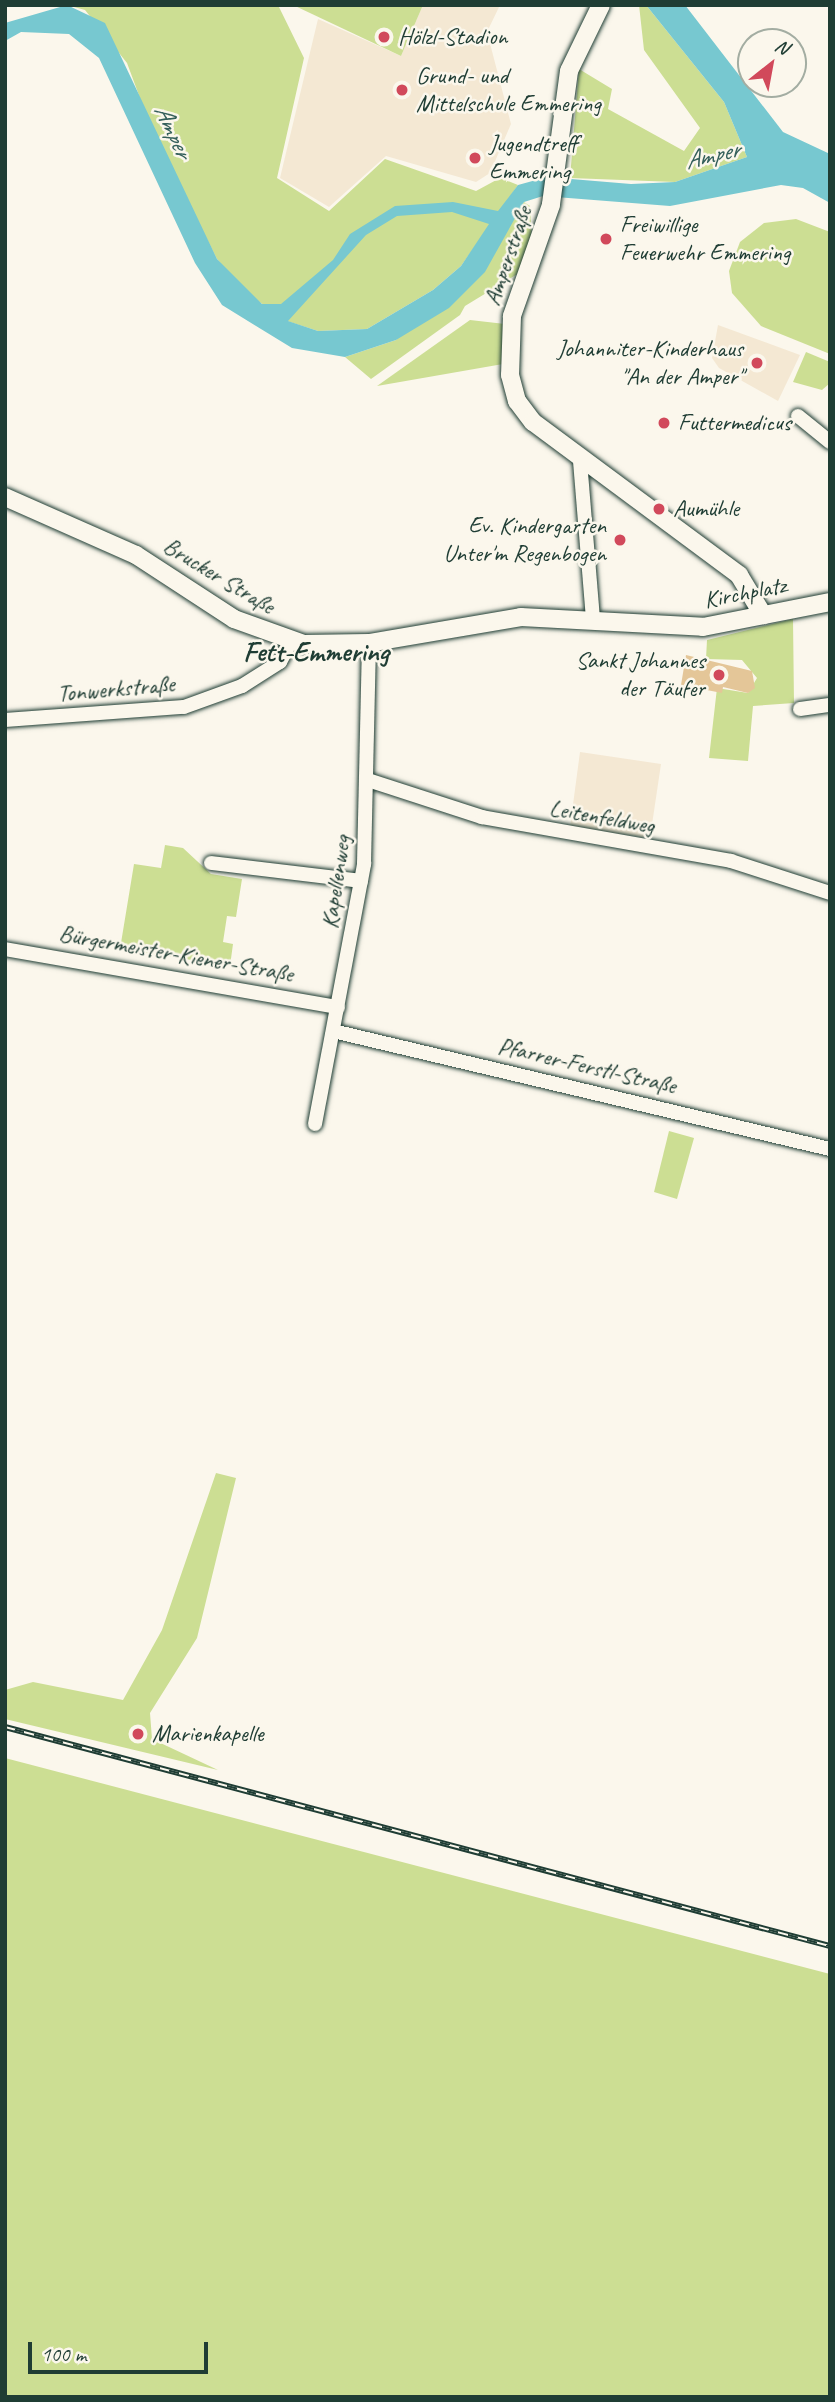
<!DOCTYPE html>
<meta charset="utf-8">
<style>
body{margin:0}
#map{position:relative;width:835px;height:2402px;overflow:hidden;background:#fbf7ec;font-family:Caveat,sans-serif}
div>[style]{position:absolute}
.built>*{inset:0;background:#f4e8d3}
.green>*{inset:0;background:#ccde93}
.water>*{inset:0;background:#77c8d0}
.building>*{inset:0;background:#e4c698}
.roads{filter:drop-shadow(0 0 2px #1f3d34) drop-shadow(0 0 2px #1f3d34)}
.minor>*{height:14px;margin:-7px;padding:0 7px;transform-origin:7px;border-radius:7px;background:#fbf7ec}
.tertiary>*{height:18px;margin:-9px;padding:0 9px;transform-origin:9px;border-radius:9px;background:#fbf7ec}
.rail>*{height:6px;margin-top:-3px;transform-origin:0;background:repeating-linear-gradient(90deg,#fbf7ec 0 10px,#1f3d34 0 20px);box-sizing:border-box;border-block:2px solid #1f3d34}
.dots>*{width:19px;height:19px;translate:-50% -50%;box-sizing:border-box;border:4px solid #fbf7ec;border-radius:50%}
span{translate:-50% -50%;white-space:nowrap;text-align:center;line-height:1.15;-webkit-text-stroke:5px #fbf7ec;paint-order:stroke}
.poi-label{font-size:24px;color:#1f3d34}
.left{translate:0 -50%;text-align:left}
.right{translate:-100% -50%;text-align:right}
.street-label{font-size:24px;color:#1f3d34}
.water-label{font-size:26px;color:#35605b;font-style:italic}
.quarter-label{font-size:28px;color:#1f3d34;font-weight:700}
.frame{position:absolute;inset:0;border:7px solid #1f3d34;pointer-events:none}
.north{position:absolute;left:737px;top:28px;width:70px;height:70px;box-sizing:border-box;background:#fbf7ec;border:2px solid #a3ada2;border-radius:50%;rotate:31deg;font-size:19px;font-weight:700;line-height:28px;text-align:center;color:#1f3d34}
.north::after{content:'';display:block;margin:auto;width:24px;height:32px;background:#d1495b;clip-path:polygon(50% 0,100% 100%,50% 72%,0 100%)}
.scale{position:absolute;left:28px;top:2342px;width:180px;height:32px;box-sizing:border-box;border:4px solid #1f3d34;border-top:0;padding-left:9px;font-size:21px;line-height:24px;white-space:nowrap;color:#1f3d34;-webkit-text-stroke:5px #fbf7ec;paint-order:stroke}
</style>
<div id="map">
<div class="built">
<div style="clip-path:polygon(423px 5px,500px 5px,487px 32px,511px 124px,490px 173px,476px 182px,386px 156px,329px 207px,280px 178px,318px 19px,401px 56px)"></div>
<div style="clip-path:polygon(718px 325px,800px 355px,778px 401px,719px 368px,712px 358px)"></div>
<div style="clip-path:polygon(580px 752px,661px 764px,650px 838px,570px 827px)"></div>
</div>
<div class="green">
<div style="clip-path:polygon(67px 5px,278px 5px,304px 58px,277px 178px,329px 211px,385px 159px,476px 191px,500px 178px,518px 185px,461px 266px,433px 290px,367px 329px,318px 331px,287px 321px,245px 292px,217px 259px,153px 133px,127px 63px,85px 10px)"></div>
<div style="clip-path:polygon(293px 5px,423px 5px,401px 56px)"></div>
<div style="clip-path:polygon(639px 5px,646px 5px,724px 102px,747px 157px,675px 182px,570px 178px,579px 69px,612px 89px,608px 109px,684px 151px,700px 128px,644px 50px)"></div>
<div style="clip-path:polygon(524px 202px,530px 206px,532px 241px,519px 273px,465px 306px,460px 315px,371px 379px,345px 357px,396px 340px)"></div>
<div style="clip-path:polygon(796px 219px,830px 232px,830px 354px,761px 326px,732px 293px,729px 271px,740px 242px,764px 223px)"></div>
<div style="clip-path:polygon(470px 320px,505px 324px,503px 364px,377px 386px)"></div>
<div style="clip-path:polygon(806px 352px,830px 362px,830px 383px,822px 390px,793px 382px)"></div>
<div style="clip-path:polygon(793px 619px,794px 703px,753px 706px,748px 761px,709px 758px,717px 688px,748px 693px,757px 678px,742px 660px,706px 659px,707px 640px)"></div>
<div style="clip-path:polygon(165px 845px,183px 848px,211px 874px,242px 879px,236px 917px,227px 916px,223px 942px,233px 944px,230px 966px,120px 949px,134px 864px,161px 868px)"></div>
<div style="clip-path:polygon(669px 1131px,694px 1138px,677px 1199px,654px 1192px)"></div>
<div style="clip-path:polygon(216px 1473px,236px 1478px,197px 1638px,150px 1713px,152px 1739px,218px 1770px,5px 1719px,5px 1690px,33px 1682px,123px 1700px,162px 1630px)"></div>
<div style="clip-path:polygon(5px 1758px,830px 1974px,830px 2397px,5px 2397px)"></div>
</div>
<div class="water">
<div style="clip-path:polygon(evenodd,67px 5px,105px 23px,217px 259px,262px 304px,281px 304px,333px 260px,350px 234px,395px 206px,453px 202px,498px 211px,518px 185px,547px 177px,631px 184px,675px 182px,747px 157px,724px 102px,646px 5px,685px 5px,783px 132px,830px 154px,830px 203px,803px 188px,781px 185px,670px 206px,543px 196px,524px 202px,485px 272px,449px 308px,396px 340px,345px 357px,292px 348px,222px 305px,195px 263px,99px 58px,69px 34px,21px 32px,5px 41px,5px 23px,67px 5px,452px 212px,489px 224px,461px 266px,433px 290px,367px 329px,318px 331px,288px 321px,366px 235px,397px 216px,452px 212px)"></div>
</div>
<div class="building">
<div style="clip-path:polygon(686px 655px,752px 671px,755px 688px,748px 693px,723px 687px,722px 693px,681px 685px)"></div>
</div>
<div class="roads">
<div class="minor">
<div style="left:798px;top:416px;width:41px;rotate:39.1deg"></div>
<div style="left:580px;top:461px;width:159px;rotate:85.3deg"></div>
<div style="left:800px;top:709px;width:30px;rotate:-8deg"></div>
<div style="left:5px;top:720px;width:179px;rotate:-4.2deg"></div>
<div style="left:184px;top:707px;width:62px;rotate:-19.9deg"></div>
<div style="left:242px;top:686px;width:45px;rotate:-32.3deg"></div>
<div style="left:280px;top:662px;width:24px;rotate:-62deg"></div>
<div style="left:368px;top:780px;width:120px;rotate:18deg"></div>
<div style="left:482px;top:817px;width:253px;rotate:10deg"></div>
<div style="left:731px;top:861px;width:104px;rotate:17.9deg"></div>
<div style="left:211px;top:863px;width:151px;rotate:6.8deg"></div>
<div style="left:5px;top:949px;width:338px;rotate:9.9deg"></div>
<div style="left:333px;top:1031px;width:511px;rotate:13.36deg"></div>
<div style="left:315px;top:1124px;width:265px;rotate:-79.3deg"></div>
<div style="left:364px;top:864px;width:221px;rotate:-88.7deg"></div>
</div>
<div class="tertiary">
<div style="left:601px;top:5px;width:73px;rotate:115.9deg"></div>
<div style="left:569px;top:71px;width:135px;rotate:97.7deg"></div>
<div style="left:551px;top:205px;width:118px;rotate:109.4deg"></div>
<div style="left:512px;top:316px;width:59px;rotate:91.9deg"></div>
<div style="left:510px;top:375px;width:27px;rotate:75deg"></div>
<div style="left:517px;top:401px;width:26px;rotate:53deg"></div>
<div style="left:533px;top:422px;width:257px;rotate:36.6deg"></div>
<div style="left:739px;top:575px;width:47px;rotate:59deg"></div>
<div style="left:5px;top:497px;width:143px;rotate:23.9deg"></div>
<div style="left:136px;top:555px;width:117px;rotate:33.1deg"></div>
<div style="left:234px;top:619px;width:74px;rotate:19.7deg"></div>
<div style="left:304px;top:644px;width:65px;rotate:-0.9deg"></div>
<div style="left:369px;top:643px;width:154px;rotate:-9.7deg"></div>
<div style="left:521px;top:617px;width:182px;rotate:3.1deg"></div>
<div style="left:703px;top:627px;width:129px;rotate:-11.1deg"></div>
</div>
</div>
<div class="rail">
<div style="left:5px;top:1727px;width:854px;rotate:14.87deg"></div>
</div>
<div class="dots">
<div style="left:384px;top:37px;background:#d1495b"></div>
<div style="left:402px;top:90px;background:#d1495b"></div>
<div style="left:475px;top:158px;background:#d1495b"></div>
<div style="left:606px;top:239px;background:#d1495b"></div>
<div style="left:757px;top:363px;background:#d1495b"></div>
<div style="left:664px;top:423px;background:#d1495b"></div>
<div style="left:659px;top:509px;background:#d1495b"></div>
<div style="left:620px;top:540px;background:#d1495b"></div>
<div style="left:719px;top:675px;background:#d1495b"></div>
<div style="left:138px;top:1734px;background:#d1495b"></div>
</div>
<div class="poi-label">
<span class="left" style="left:398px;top:37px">Hölzl-Stadion</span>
<span class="left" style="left:416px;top:90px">Grund- und<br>Mittelschule Emmering</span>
<span class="left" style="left:489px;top:158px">Jugendtreff<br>Emmering</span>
<span class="left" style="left:620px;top:239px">Freiwillige<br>Feuerwehr Emmering</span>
<span class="right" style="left:743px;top:363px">Johanniter-Kinderhaus<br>"An der Amper"</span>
<span class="left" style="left:678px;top:423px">Futtermedicus</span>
<span class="left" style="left:673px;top:509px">Aumühle</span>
<span class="right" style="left:606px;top:540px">Ev. Kindergarten<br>Unter'm Regenbogen</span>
<span class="right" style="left:705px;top:675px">Sankt Johannes<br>der Täufer</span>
<span class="left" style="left:152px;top:1734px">Marienkapelle</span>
</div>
<div class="street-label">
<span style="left:508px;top:256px;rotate:-71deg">Amperstraße</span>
<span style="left:219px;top:576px;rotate:31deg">Brucker Straße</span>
<span style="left:745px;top:593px;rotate:-11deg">Kirchplatz</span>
<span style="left:116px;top:689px;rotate:-5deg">Tonwerkstraße</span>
<span style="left:602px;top:817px;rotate:10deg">Leitenfeldweg</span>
<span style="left:336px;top:882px;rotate:-82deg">Kapellenweg</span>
<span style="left:176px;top:954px;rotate:10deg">Bürgermeister-Kiener-Straße</span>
<span style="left:587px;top:1066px;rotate:13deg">Pfarrer-Ferstl-Straße</span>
</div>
<div class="water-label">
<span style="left:173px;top:131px;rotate:65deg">Amper</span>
<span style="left:712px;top:155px;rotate:-13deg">Amper</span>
</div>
<div class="quarter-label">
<span style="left:316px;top:652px">Fett-Emmering</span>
</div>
<div class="frame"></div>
<div class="north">N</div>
<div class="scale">100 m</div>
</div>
